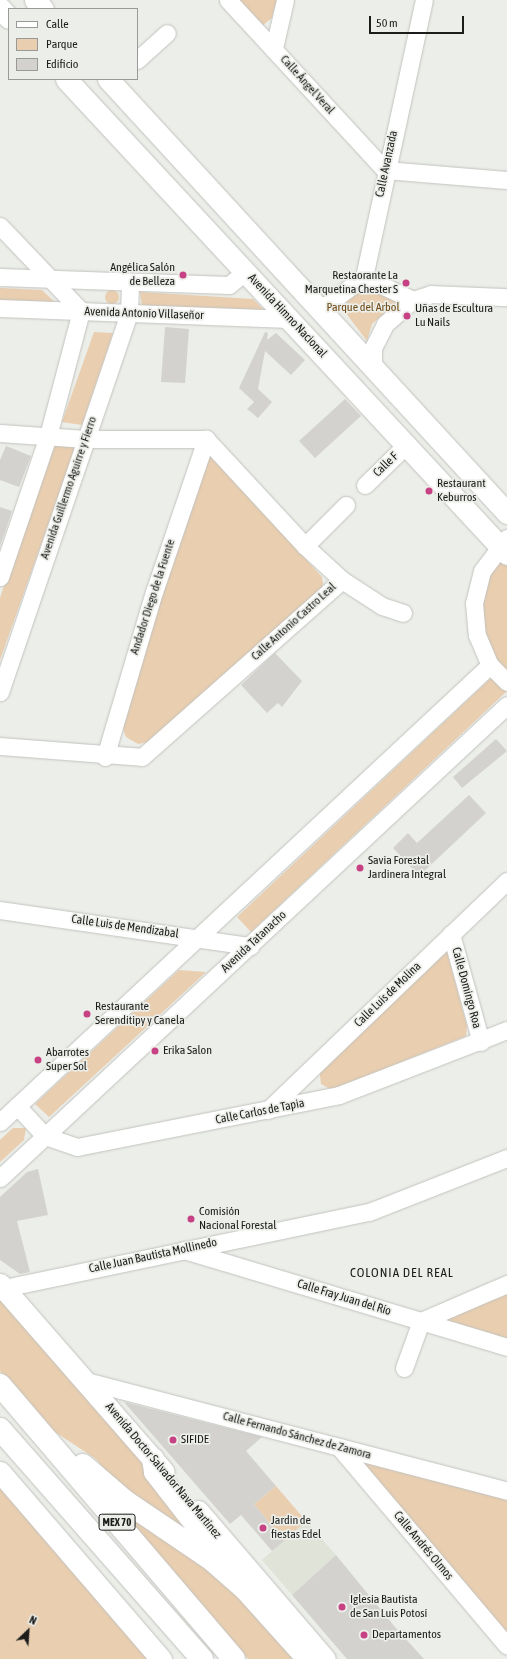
<!DOCTYPE html>
<meta charset="utf-8">
<style>
body{margin:0}
#map{position:relative;width:507px;height:1659px;overflow:hidden;background:#eceee9;font-family:"Asap Condensed",sans-serif}
div>[style]{position:absolute}
.built>*{inset:0;background:#e0e4d8}
.green>*{inset:0;background:#e9ceb0}
.round{border-radius:50%}
.building>*{inset:0;background:#d3d2ce}
.roads{filter:drop-shadow(0 0 1px #c2c3bf) drop-shadow(0 0 1px #c2c3bf)}
.minor>*{height:17px;margin:-8.5px;padding:0 8.5px;transform-origin:8.5px;border-radius:8.5px;background:#fff}
.major>*{height:21px;margin:-10.5px;padding:0 10.5px;transform-origin:10.5px;border-radius:10.5px;background:#fff}
.highway>*{height:22px;margin:-11px;padding:0 11px;transform-origin:11px;border-radius:11px;background:#fff}
.dots>*{width:11px;height:11px;translate:-50% -50%;box-sizing:border-box;border:2px solid #eceee9;border-radius:50%}
span{translate:-50% -50%;white-space:nowrap;text-align:center;line-height:1.15;-webkit-text-stroke:3.5px #eceee9;paint-order:stroke}
.shield-label span{padding:1px 3px;background:#eceee9;border:1px solid;border-radius:3px;-webkit-text-stroke-width:0}
.shield-label{font-size:11px;color:#1c1d1b;font-weight:700}
.street-label{font-size:12px;color:#1c1d1b}
.poi-label{font-size:12px;color:#1c1d1b}
.right{translate:-100% -50%;text-align:right}
.left{translate:0 -50%;text-align:left}
.park-label{font-size:12px;color:#6f4a16}
.neighbourhood-label{font-size:13px;color:#1c1d1b;letter-spacing:1px}
.legend{position:absolute;left:8px;top:8px;width:130px;height:72px;box-sizing:border-box;background:#eceee9;border:1px solid #999a97;margin:0;padding:5px 7px;list-style:none;font-size:12px;color:#1c1d1b}
.legend li{display:flex;align-items:center;gap:8px;height:20px}
.legend b{width:20px;border:1px solid #999a97}
.north{position:absolute;left:8px;top:1611px;width:40px;height:40px;-webkit-text-stroke:3px #eceee9;paint-order:stroke;rotate:25deg;font-size:11px;font-weight:700;line-height:16px;text-align:center;color:#1c1d1b}
.north::after{content:'';display:block;margin:auto;width:14px;height:18px;background:#1c1d1b;clip-path:polygon(50% 0,100% 100%,50% 72%,0 100%)}
.scale{position:absolute;left:369px;top:16px;width:95px;height:18px;box-sizing:border-box;border:2px solid #1c1d1b;border-top:0;padding-left:5px;font-size:12px;line-height:14px;white-space:nowrap;color:#1c1d1b;-webkit-text-stroke:3px #eceee9;paint-order:stroke}
</style>
<div id="map">
<div class="built">
<div style="clip-path:polygon(306px 1521px,336px 1555px,292px 1595px,262px 1560px)"></div>
</div>
<div class="green">
<div style="clip-path:polygon(238px 0,277px 0,272px 18px,263px 25px)"></div>
<div style="clip-path:polygon(0 288px,42px 290px,61px 308px,0 305px)"></div>
<div class="round" style="left:105px;top:290px;width:14px;height:14px"></div>
<div style="clip-path:polygon(359px 291px,378px 291px,397px 302px,372px 324px,367px 341px,345px 312px,347px 300px)"></div>
<div style="clip-path:polygon(140px 292px,253px 299px,270px 316px,143px 313px)"></div>
<div style="clip-path:polygon(94px 332px,113px 333px,82px 425px,62px 422px)"></div>
<div style="clip-path:polygon(51px 444px,76px 446px,0 660px,0 598px)"></div>
<div style="clip-path:polygon(209px 453px,322px 577px,323px 584px,320px 591px,153px 741px,138px 744px,126px 737px,120px 720px)"></div>
<div style="clip-path:polygon(507px 539px,507px 682px,477px 635px,482px 571px)"></div>
<div style="clip-path:polygon(493px 676px,507px 691px,251px 932px,237px 917px)"></div>
<div style="clip-path:polygon(445px 944px,467px 1026px,466px 1036px,332px 1090px,321px 1084px,319px 1067px)"></div>
<div style="clip-path:polygon(179px 970px,206px 972px,49px 1117px,35px 1104px)"></div>
<div style="clip-path:polygon(13px 1128px,26px 1128px,24px 1140px,0 1162px,0 1140px)"></div>
<div style="clip-path:polygon(507px 1284px,507px 1347px,421px 1321px)"></div>
<div style="clip-path:polygon(0 1292px,81px 1385px,217px 1555px,130px 1500px,96px 1459px,49px 1428px,0 1371px)"></div>
<div style="clip-path:polygon(339px 1447px,507px 1491px,507px 1646px)"></div>
<div style="clip-path:polygon(0 1483px,150px 1659px,0 1659px)"></div>
<div style="clip-path:polygon(276px 1486px,306px 1521px,284px 1541px,254px 1504px)"></div>
<div style="clip-path:polygon(125px 1501px,325px 1659px,248px 1659px,119px 1509px)"></div>
</div>
<div class="building">
<div style="clip-path:polygon(165px 327px,189px 329px,185px 383px,161px 382px)"></div>
<div style="clip-path:polygon(265px 332px,268px 333px,267px 340px,276px 333px,305px 360px,291px 375px,265px 351px,258px 389px,272px 402px,258px 418px,247px 409px,254px 402px,239px 388px)"></div>
<div style="clip-path:polygon(345px 399px,361px 416px,315px 458px,299px 441px)"></div>
<div style="clip-path:polygon(6px 446px,31px 456px,19px 487px,0 480px,0 460px)"></div>
<div style="clip-path:polygon(0 507px,12px 511px,0 546px)"></div>
<div style="clip-path:polygon(275px 653px,302px 681px,282px 707px,278px 703px,267px 713px,241px 685px)"></div>
<div style="clip-path:polygon(496px 739px,507px 751px,462px 788px,453px 777px)"></div>
<div style="clip-path:polygon(469px 795px,486px 813px,419px 876px,393px 848px,408px 833px,417px 843px)"></div>
<div style="clip-path:polygon(38px 1169px,48px 1215px,17px 1221px,30px 1272px,20px 1274px,0 1260px,0 1197px,27px 1172px)"></div>
<div style="clip-path:polygon(124px 1402px,262px 1437px,246px 1451px,276px 1486px,254px 1504px,284px 1541px,272px 1551px,241px 1515px,230px 1524px)"></div>
<div style="clip-path:polygon(336px 1555px,395px 1627px,424px 1659px,347px 1659px,292px 1595px)"></div>
</div>
<div class="roads">
<div class="minor">
<div style="left:228px;top:0;width:231px;rotate:47.3deg"></div>
<div style="left:385px;top:170px;width:122px;rotate:4.7deg"></div>
<div style="left:274px;top:48px;width:49px;rotate:-77.1deg"></div>
<div style="left:137px;top:60px;width:40px;rotate:-42deg"></div>
<div style="left:0;top:226px;width:117px;rotate:46.4deg"></div>
<div style="left:81px;top:311px;width:129px;rotate:104.8deg"></div>
<div style="left:48px;top:436px;width:149px;rotate:108.8deg"></div>
<div style="left:0;top:277px;width:229px;rotate:2deg"></div>
<div style="left:229px;top:285px;width:14px;rotate:-39deg"></div>
<div style="left:240px;top:276px;width:8px;rotate:-83deg"></div>
<div style="left:364px;top:277px;width:54px;rotate:25.1deg"></div>
<div style="left:0;top:308px;width:289px;rotate:2.2deg"></div>
<div style="left:322px;top:308px;width:52px;rotate:-36.4deg"></div>
<div style="left:364px;top:277px;width:283px;rotate:-77.8deg"></div>
<div style="left:373px;top:366px;width:18px;rotate:-90deg"></div>
<div style="left:373px;top:348px;width:27px;rotate:-63deg"></div>
<div style="left:385px;top:324px;width:37px;rotate:-41deg"></div>
<div style="left:413px;top:300px;width:19px;rotate:-18deg"></div>
<div style="left:431px;top:294px;width:76px;rotate:2.3deg"></div>
<div style="left:0;top:433px;width:86px;rotate:4deg"></div>
<div style="left:86px;top:439px;width:120px"></div>
<div style="left:206px;top:439px;width:146px;rotate:47.2deg"></div>
<div style="left:305px;top:546px;width:50px;rotate:42.6deg"></div>
<div style="left:342px;top:580px;width:48px;rotate:33deg"></div>
<div style="left:382px;top:606px;width:22px;rotate:18deg"></div>
<div style="left:365px;top:485px;width:59px;rotate:-44.3deg"></div>
<div style="left:507px;top:538px;width:41px;rotate:127.1deg"></div>
<div style="left:482px;top:571px;width:33px;rotate:104deg"></div>
<div style="left:474px;top:603px;width:32px;rotate:85deg"></div>
<div style="left:477px;top:635px;width:33px;rotate:67deg"></div>
<div style="left:490px;top:665px;width:24px;rotate:45deg"></div>
<div style="left:305px;top:546px;width:58px;rotate:-45deg"></div>
<div style="left:0;top:692px;width:400px;rotate:-71.2deg"></div>
<div style="left:129px;top:313px;width:30px;rotate:-88deg"></div>
<div style="left:0;top:746px;width:142px;rotate:4.4deg"></div>
<div style="left:142px;top:757px;width:267px;rotate:-41.5deg"></div>
<div style="left:105px;top:757px;width:172px;rotate:-73.5deg"></div>
<div style="left:154px;top:592px;width:162px;rotate:-71.2deg"></div>
<div style="left:0;top:910px;width:253px;rotate:8.2deg"></div>
<div style="left:451px;top:934px;width:112px;rotate:74.5deg"></div>
<div style="left:17px;top:1106px;width:41px;rotate:47deg"></div>
<div style="left:45px;top:1136px;width:34px;rotate:19deg"></div>
<div style="left:77px;top:1147px;width:267px;rotate:-11.2deg"></div>
<div style="left:339px;top:1095px;width:180px;rotate:-21.2deg"></div>
<div style="left:268px;top:1110px;width:331px;rotate:-43.8deg"></div>
<div style="left:0;top:1122px;width:670px;rotate:-43deg"></div>
<div style="left:0;top:1178px;width:693px;rotate:-43.01deg"></div>
<div style="left:184px;top:1250px;width:337px;rotate:16.7deg"></div>
<div style="left:4px;top:1288px;width:373px;rotate:-11.8deg"></div>
<div style="left:369px;top:1212px;width:148px;rotate:-21.4deg"></div>
<div style="left:404px;top:1368px;width:50px;rotate:-70.1deg"></div>
<div style="left:421px;top:1321px;width:94px;rotate:-23.3deg"></div>
<div style="left:86px;top:1381px;width:435px;rotate:14.6deg"></div>
<div style="left:339px;top:1447px;width:260px;rotate:49.8deg"></div>
</div>
<div class="major">
<div style="left:35px;top:0;width:12px;rotate:48deg"></div>
<div style="left:0;top:8px;width:13px;rotate:48deg"></div>
<div style="left:66px;top:79px;width:648px;rotate:47.13deg"></div>
<div style="left:108px;top:79px;width:590px;rotate:47.41deg"></div>
<div style="left:0;top:1284px;width:249px;rotate:48.9deg"></div>
<div style="left:0;top:1472px;width:247px;rotate:49.3deg"></div>
<div style="left:198px;top:1511px;width:195px;rotate:49.4deg"></div>
</div>
<div class="highway">
<div style="left:0;top:1385px;width:360px;rotate:49.5deg"></div>
<div style="left:0;top:1429px;width:306px;rotate:48.7deg"></div>
<div style="left:153px;top:1459px;width:13px;rotate:81deg"></div>
<div style="left:155px;top:1472px;width:114px;rotate:52.1deg"></div>
<div style="left:83px;top:1465px;width:55px;rotate:40.6deg"></div>
<div style="left:125px;top:1501px;width:105px;rotate:34.1deg"></div>
<div style="left:212px;top:1560px;width:44px;rotate:41.3deg"></div>
<div style="left:245px;top:1589px;width:94px;rotate:48deg"></div>
</div>
</div>
<div class="dots">
<div style="left:183px;top:275px;background:#c74284"></div>
<div style="left:406px;top:283px;background:#c74284"></div>
<div style="left:407px;top:316px;background:#c74284"></div>
<div style="left:429px;top:491px;background:#c74284"></div>
<div style="left:360px;top:868px;background:#c74284"></div>
<div style="left:87px;top:1014px;background:#c74284"></div>
<div style="left:155px;top:1051px;background:#c74284"></div>
<div style="left:38px;top:1060px;background:#c74284"></div>
<div style="left:191px;top:1219px;background:#c74284"></div>
<div style="left:173px;top:1440px;background:#c74284"></div>
<div style="left:263px;top:1528px;background:#c74284"></div>
<div style="left:342px;top:1607px;background:#c74284"></div>
<div style="left:364px;top:1635px;background:#c74284"></div>
</div>
<div class="shield-label">
<span style="left:117px;top:1522px">MEX 70</span>
</div>
<div class="street-label">
<span style="left:307px;top:85px;rotate:48deg">Calle Ángel Veral</span>
<span style="left:387px;top:164px;rotate:-78deg">Calle Avanzada</span>
<span style="left:144px;top:314px;rotate:2deg">Avenida Antonio Villaseñor</span>
<span style="left:287px;top:316px;rotate:47deg">Avenida Himno Nacional</span>
<span style="left:386px;top:465px;rotate:-44deg">Calle F</span>
<span style="left:69px;top:488px;rotate:-71deg">Avenida Guillermo Aguirre y Fierro</span>
<span style="left:153px;top:597px;rotate:-72deg">Andador Diego de la Fuente</span>
<span style="left:294px;top:622px;rotate:-42deg">Calle Antonio Castro Leal</span>
<span style="left:125px;top:927px;rotate:8deg">Calle Luis de Mendizabal</span>
<span style="left:254px;top:942px;rotate:-43deg">Avenida Tatanacho</span>
<span style="left:466px;top:988px;rotate:75deg">Calle Domingo Roa</span>
<span style="left:388px;top:995px;rotate:-44deg">Calle Luis de Molina</span>
<span style="left:260px;top:1112px;rotate:-11deg">Calle Carlos de Tapia</span>
<span style="left:153px;top:1256px;rotate:-12deg">Calle Juan Bautista Mollinedo</span>
<span style="left:344px;top:1298px;rotate:17deg">Calle Fray Juan del Río</span>
<span style="left:297px;top:1436px;rotate:15deg">Calle Fernando Sánchez de Zamora</span>
<span style="left:163px;top:1471px;rotate:50deg">Avenida Doctor Salvador Nava Martínez</span>
<span style="left:423px;top:1546px;rotate:50deg">Calle Andrés Olmos</span>
</div>
<div class="poi-label">
<span class="right" style="left:175px;top:275px">Angélica Salón<br>de Belleza</span>
<span class="right" style="left:398px;top:283px">Restaorante La<br>Marquetina Chester S</span>
<span class="left" style="left:415px;top:316px">Uñas de Escultura<br>Lu Nails</span>
<span class="left" style="left:437px;top:491px">Restaurant<br>Keburros</span>
<span class="left" style="left:368px;top:868px">Savia Forestal<br>Jardinera Integral</span>
<span class="left" style="left:95px;top:1014px">Restaurante<br>Serenditipy y Canela</span>
<span class="left" style="left:163px;top:1051px">Erika Salon</span>
<span class="left" style="left:46px;top:1060px">Abarrotes<br>Super Sol</span>
<span class="left" style="left:199px;top:1219px">Comisión<br>Nacional Forestal</span>
<span class="left" style="left:181px;top:1440px">SIFIDE</span>
<span class="left" style="left:271px;top:1528px">Jardin de<br>fiestas Edel</span>
<span class="left" style="left:350px;top:1607px">Iglesia Bautista<br>de San Luis Potosí</span>
<span class="left" style="left:372px;top:1635px">Departamentos</span>
</div>
<div class="park-label">
<span style="left:363px;top:308px">Parque del Arbol</span>
</div>
<div class="neighbourhood-label">
<span style="left:402px;top:1273px">COLONIA DEL REAL</span>
</div>
<ul class="legend">
<li><b style="height:5px;background:#fff"></b>Calle</li>
<li><b style="height:11px;background:#e9ceb0"></b>Parque</li>
<li><b style="height:11px;background:#d3d2ce"></b>Edificio</li>
</ul>
<div class="north">N</div>
<div class="scale">50 m</div>
</div>
